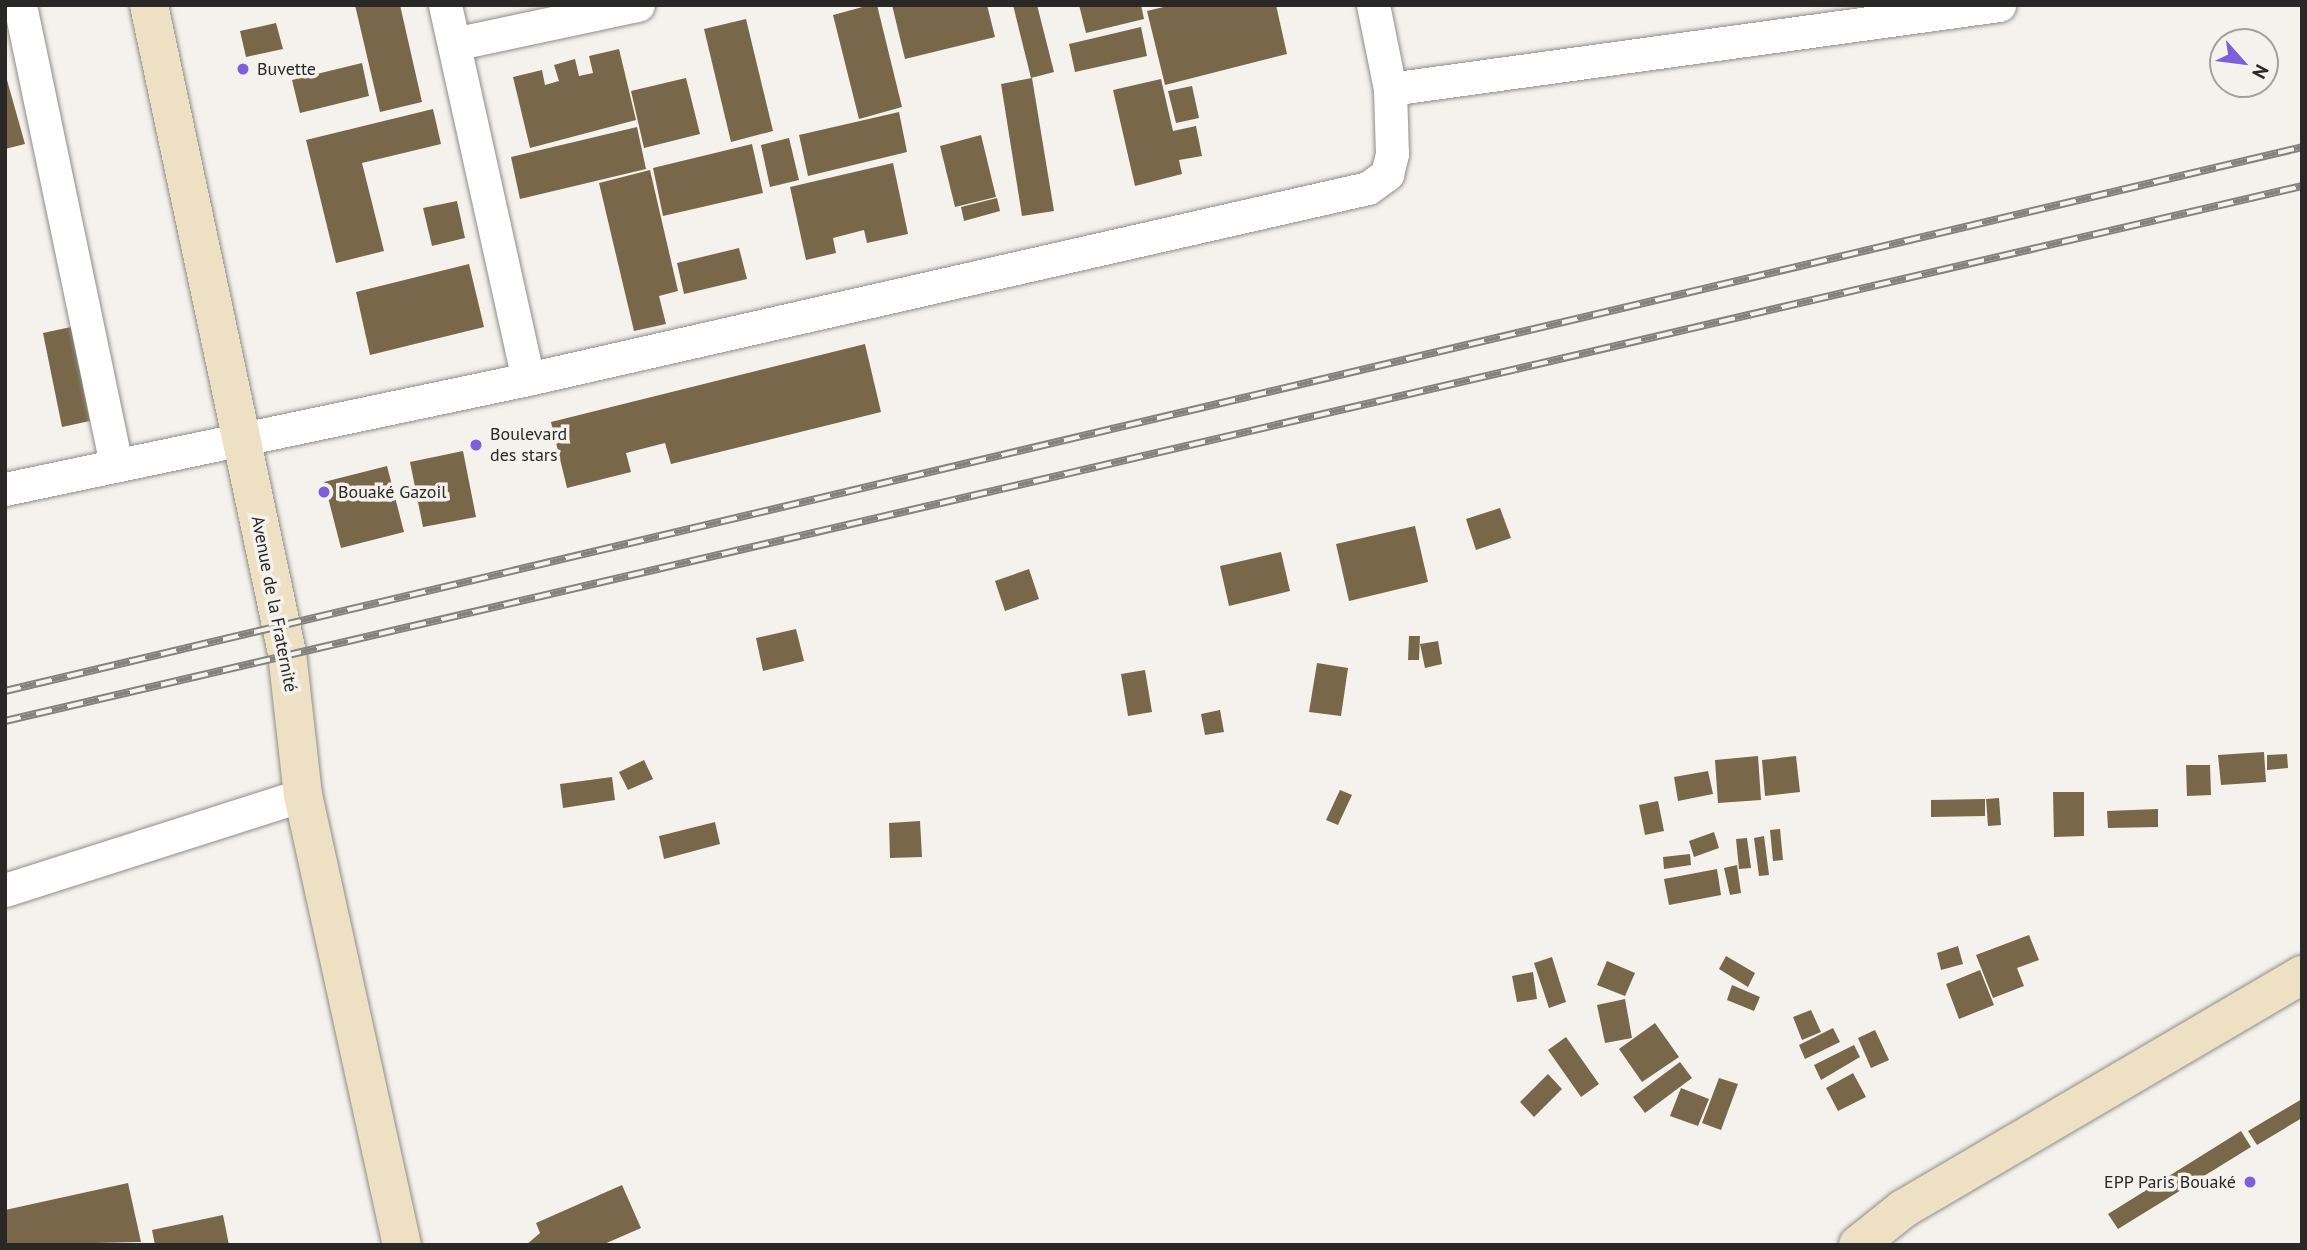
<!DOCTYPE html>
<meta charset="utf-8">
<style>
body{margin:0}
#map{position:relative;width:2307px;height:1250px;overflow:hidden;background:#f5f2ee;font-family:"PT Sans",sans-serif}
div>[style]{position:absolute}
.building>*{inset:0;background:#796749}
.roads{filter:drop-shadow(0 0 2px #908d89) drop-shadow(0 0 2px #908d89)}
.street>*{height:33px;margin:-16.5px;padding:0 16.5px;transform-origin:16.5px;border-radius:16.5px;background:#fff}
.secondary>*{height:38px;margin:-19px;padding:0 19px;transform-origin:19px;border-radius:19px;background:#eee0c3}
.rail>*{height:8px;margin-top:-4px;transform-origin:0;background:repeating-linear-gradient(90deg,#f5f2ee 0 16px,#84827f 0 32px);box-sizing:border-box;border-block:2px solid #84827f}
.dots>*{width:19px;height:19px;translate:-50% -50%;box-sizing:border-box;border:4px solid #f5f2ee;border-radius:50%}
span{translate:-50% -50%;white-space:nowrap;text-align:center;line-height:1.15;-webkit-text-stroke:7px #f5f2ee;paint-order:stroke}
.poi-label{font-size:18px;color:#292826}
.left{translate:0 -50%;text-align:left}
.right{translate:-100% -50%;text-align:right}
.street-label{font-size:18px;color:#292826}
.frame{position:absolute;inset:0;border:7px solid #292826;pointer-events:none}
.north{position:absolute;left:2209px;top:28px;width:70px;height:70px;box-sizing:border-box;background:#f5f2ee;border:2px solid #a3a19e;border-radius:50%;rotate:118deg;font-size:19px;font-weight:700;line-height:28px;text-align:center;color:#292826}
.north::after{content:'';display:block;margin:auto;width:24px;height:32px;background:#7c60db;clip-path:polygon(50% 0,100% 100%,50% 72%,0 100%)}
</style>
<div id="map">
<div class="building">
<div style="clip-path:polygon(355px 5px,400px 5px,422px 102px,380px 112px)"></div>
<div style="clip-path:polygon(870px 5px,877px 5px,902px 107px,859px 119px,833px 15px)"></div>
<div style="clip-path:polygon(892px 5px,987px 5px,995px 37px,905px 59px)"></div>
<div style="clip-path:polygon(1013px 5px,1037px 5px,1054px 72px,1031px 78px)"></div>
<div style="clip-path:polygon(1079px 5px,1141px 5px,1144px 19px,1086px 33px)"></div>
<div style="clip-path:polygon(1172px 5px,1276px 5px,1287px 54px,1165px 85px,1147px 11px)"></div>
<div style="clip-path:polygon(746px 19px,773px 131px,731px 142px,704px 29px)"></div>
<div style="clip-path:polygon(276px 23px,283px 49px,246px 57px,240px 31px)"></div>
<div style="clip-path:polygon(1141px 27px,1147px 56px,1075px 72px,1069px 44px)"></div>
<div style="clip-path:polygon(619px 49px,636px 120px,530px 148px,513px 77px,542px 70px,545px 85px,559px 81px,554px 65px,575px 59px,579px 76px,593px 73px,589px 56px)"></div>
<div style="clip-path:polygon(362px 63px,369px 96px,300px 113px,292px 80px)"></div>
<div style="clip-path:polygon(5px 73px,25px 144px,5px 149px)"></div>
<div style="clip-path:polygon(686px 78px,700px 134px,644px 148px,631px 91px)"></div>
<div style="clip-path:polygon(1032px 78px,1054px 211px,1022px 216px,1001px 84px)"></div>
<div style="clip-path:polygon(1161px 79px,1173px 131px,1196px 126px,1202px 156px,1179px 160px,1182px 174px,1135px 186px,1113px 90px)"></div>
<div style="clip-path:polygon(1192px 86px,1199px 118px,1176px 123px,1168px 91px)"></div>
<div style="clip-path:polygon(433px 109px,441px 144px,362px 163px,384px 251px,336px 263px,306px 140px)"></div>
<div style="clip-path:polygon(899px 112px,907px 152px,808px 176px,799px 135px)"></div>
<div style="clip-path:polygon(637px 127px,646px 169px,520px 199px,511px 157px)"></div>
<div style="clip-path:polygon(981px 135px,996px 197px,955px 207px,940px 146px)"></div>
<div style="clip-path:polygon(789px 138px,799px 180px,770px 187px,761px 145px)"></div>
<div style="clip-path:polygon(752px 144px,763px 193px,663px 216px,653px 168px)"></div>
<div style="clip-path:polygon(893px 163px,908px 234px,867px 243px,864px 230px,833px 238px,836px 253px,806px 260px,790px 187px)"></div>
<div style="clip-path:polygon(650px 170px,678px 291px,659px 296px,666px 324px,634px 331px,599px 183px)"></div>
<div style="clip-path:polygon(997px 198px,1000px 211px,964px 221px,961px 207px)"></div>
<div style="clip-path:polygon(457px 201px,465px 238px,432px 246px,423px 208px)"></div>
<div style="clip-path:polygon(739px 248px,747px 279px,684px 294px,677px 263px)"></div>
<div style="clip-path:polygon(469px 264px,484px 327px,370px 355px,356px 292px)"></div>
<div style="clip-path:polygon(71px 327px,90px 421px,62px 427px,43px 333px)"></div>
<div style="clip-path:polygon(865px 344px,881px 412px,671px 464px,665px 443px,626px 453px,631px 472px,567px 488px,551px 422px)"></div>
<div style="clip-path:polygon(463px 451px,476px 517px,423px 527px,410px 462px)"></div>
<div style="clip-path:polygon(387px 466px,404px 532px,341px 548px,324px 482px)"></div>
<div style="clip-path:polygon(1500px 508px,1511px 538px,1476px 550px,1466px 519px)"></div>
<div style="clip-path:polygon(1415px 526px,1428px 582px,1349px 601px,1336px 544px)"></div>
<div style="clip-path:polygon(1281px 552px,1290px 591px,1229px 606px,1220px 566px)"></div>
<div style="clip-path:polygon(1029px 569px,1039px 599px,1005px 611px,995px 581px)"></div>
<div style="clip-path:polygon(796px 629px,804px 661px,763px 671px,756px 638px)"></div>
<div style="clip-path:polygon(1409px 636px,1420px 636px,1419px 660px,1408px 660px)"></div>
<div style="clip-path:polygon(1438px 641px,1442px 664px,1425px 668px,1420px 644px)"></div>
<div style="clip-path:polygon(1317px 663px,1348px 668px,1341px 716px,1309px 712px)"></div>
<div style="clip-path:polygon(1145px 670px,1152px 712px,1128px 716px,1121px 674px)"></div>
<div style="clip-path:polygon(1220px 710px,1224px 732px,1205px 735px,1201px 714px)"></div>
<div style="clip-path:polygon(2264px 752px,2266px 782px,2221px 785px,2218px 755px)"></div>
<div style="clip-path:polygon(2287px 754px,2288px 768px,2267px 770px,2267px 755px)"></div>
<div style="clip-path:polygon(1758px 756px,1761px 800px,1718px 803px,1715px 760px)"></div>
<div style="clip-path:polygon(1796px 756px,1800px 792px,1765px 796px,1762px 760px)"></div>
<div style="clip-path:polygon(644px 760px,653px 779px,628px 790px,619px 772px)"></div>
<div style="clip-path:polygon(2186px 765px,2210px 765px,2211px 795px,2187px 796px)"></div>
<div style="clip-path:polygon(1708px 771px,1713px 794px,1678px 801px,1674px 777px)"></div>
<div style="clip-path:polygon(612px 777px,615px 800px,563px 808px,560px 784px)"></div>
<div style="clip-path:polygon(1340px 790px,1352px 795px,1338px 825px,1326px 820px)"></div>
<div style="clip-path:polygon(2053px 792px,2084px 792px,2084px 836px,2054px 837px)"></div>
<div style="clip-path:polygon(1999px 798px,2001px 825px,1988px 826px,1986px 799px)"></div>
<div style="clip-path:polygon(1985px 799px,1985px 816px,1931px 817px,1931px 800px)"></div>
<div style="clip-path:polygon(1658px 801px,1664px 831px,1645px 835px,1639px 805px)"></div>
<div style="clip-path:polygon(2158px 809px,2158px 827px,2108px 828px,2107px 811px)"></div>
<div style="clip-path:polygon(920px 821px,922px 857px,890px 858px,889px 823px)"></div>
<div style="clip-path:polygon(715px 822px,720px 844px,664px 859px,659px 836px)"></div>
<div style="clip-path:polygon(1780px 829px,1783px 860px,1773px 861px,1770px 830px)"></div>
<div style="clip-path:polygon(1714px 832px,1719px 848px,1694px 857px,1689px 841px)"></div>
<div style="clip-path:polygon(1764px 836px,1769px 875px,1759px 876px,1754px 838px)"></div>
<div style="clip-path:polygon(1747px 838px,1751px 868px,1739px 869px,1736px 839px)"></div>
<div style="clip-path:polygon(1690px 854px,1691px 865px,1664px 869px,1663px 857px)"></div>
<div style="clip-path:polygon(1737px 865px,1741px 893px,1730px 895px,1724px 868px)"></div>
<div style="clip-path:polygon(1717px 869px,1721px 895px,1669px 905px,1664px 879px)"></div>
<div style="clip-path:polygon(2029px 935px,2039px 960px,2017px 968px,2024px 986px,1993px 998px,1976px 955px)"></div>
<div style="clip-path:polygon(1958px 946px,1963px 964px,1941px 970px,1937px 953px)"></div>
<div style="clip-path:polygon(1726px 956px,1755px 973px,1748px 987px,1719px 969px)"></div>
<div style="clip-path:polygon(1552px 957px,1566px 1002px,1549px 1008px,1534px 963px)"></div>
<div style="clip-path:polygon(1607px 961px,1635px 973px,1625px 996px,1597px 985px)"></div>
<div style="clip-path:polygon(1980px 970px,1994px 1005px,1959px 1019px,1946px 984px)"></div>
<div style="clip-path:polygon(1533px 972px,1537px 999px,1517px 1002px,1512px 976px)"></div>
<div style="clip-path:polygon(1732px 985px,1760px 997px,1754px 1011px,1727px 1000px)"></div>
<div style="clip-path:polygon(1625px 999px,1632px 1038px,1605px 1043px,1597px 1005px)"></div>
<div style="clip-path:polygon(1811px 1010px,1821px 1032px,1802px 1040px,1793px 1017px)"></div>
<div style="clip-path:polygon(1655px 1023px,1679px 1057px,1642px 1082px,1619px 1049px)"></div>
<div style="clip-path:polygon(1833px 1028px,1840px 1042px,1805px 1059px,1799px 1045px)"></div>
<div style="clip-path:polygon(1875px 1030px,1889px 1060px,1871px 1068px,1858px 1038px)"></div>
<div style="clip-path:polygon(1566px 1037px,1599px 1084px,1581px 1097px,1548px 1050px)"></div>
<div style="clip-path:polygon(1854px 1045px,1860px 1057px,1821px 1080px,1814px 1065px)"></div>
<div style="clip-path:polygon(1680px 1062px,1692px 1078px,1645px 1113px,1633px 1097px)"></div>
<div style="clip-path:polygon(1853px 1073px,1866px 1097px,1838px 1111px,1826px 1088px)"></div>
<div style="clip-path:polygon(1548px 1074px,1562px 1089px,1534px 1117px,1520px 1102px)"></div>
<div style="clip-path:polygon(1719px 1078px,1738px 1084px,1721px 1130px,1702px 1123px)"></div>
<div style="clip-path:polygon(1681px 1088px,1709px 1099px,1698px 1126px,1670px 1116px)"></div>
<div style="clip-path:polygon(2302px 1099px,2302px 1118px,2257px 1145px,2248px 1131px)"></div>
<div style="clip-path:polygon(2241px 1131px,2251px 1147px,2118px 1229px,2108px 1214px)"></div>
<div style="clip-path:polygon(128px 1183px,141px 1242px,5px 1245px,5px 1210px)"></div>
<div style="clip-path:polygon(622px 1185px,641px 1228px,602px 1245px,526px 1245px,540px 1233px,536px 1223px)"></div>
<div style="clip-path:polygon(223px 1215px,229px 1245px,155px 1245px,152px 1230px)"></div>
</div>
<div class="roads">
<div class="street">
<div style="left:20px;top:5px;width:469px;rotate:78.2deg"></div>
<div style="left:445px;top:5px;width:383px;rotate:77.5deg"></div>
<div style="left:454px;top:44px;width:188px;rotate:-12deg"></div>
<div style="left:1390px;top:89px;width:615px;rotate:-7.85deg"></div>
<div style="left:5px;top:489px;width:534px;rotate:-11.88deg"></div>
<div style="left:528px;top:379px;width:861px;rotate:-12.81deg"></div>
<div style="left:1368px;top:188px;width:24px;rotate:-36deg"></div>
<div style="left:1387px;top:174px;width:21px;rotate:-76deg"></div>
<div style="left:1392px;top:154px;width:65px;rotate:-91.8deg"></div>
<div style="left:1390px;top:89px;width:86px;rotate:-101.4deg"></div>
<div style="left:5px;top:890px;width:313px;rotate:-17.7deg"></div>
</div>
<div class="secondary">
<div style="left:149px;top:5px;width:663px;rotate:77.98deg"></div>
<div style="left:287px;top:653px;width:143px;rotate:83.6deg"></div>
<div style="left:303px;top:795px;width:461px;rotate:77.6deg"></div>
<div style="left:1858px;top:1245px;width:58px;rotate:-38.7deg"></div>
<div style="left:1903px;top:1209px;width:463px;rotate:-30.4deg"></div>
</div>
</div>
<div class="rail">
<div style="left:5px;top:691px;width:2361px;rotate:-13.32deg"></div>
<div style="left:5px;top:721px;width:2358px;rotate:-13.11deg"></div>
</div>
<div class="dots">
<div style="left:243px;top:69px;background:#7c60db"></div>
<div style="left:476px;top:445px;background:#7c60db"></div>
<div style="left:324px;top:492px;background:#7c60db"></div>
<div style="left:2250px;top:1182px;background:#7c60db"></div>
</div>
<div class="poi-label">
<span class="left" style="left:257px;top:69px">Buvette</span>
<span class="left" style="left:490px;top:445px">Boulevard<br>des stars</span>
<span class="left" style="left:338px;top:492px">Bouaké Gazoil</span>
<span class="right" style="left:2236px;top:1182px">EPP Paris Bouaké</span>
</div>
<div class="street-label">
<span style="left:274px;top:604px;rotate:79deg">Avenue de la Fraternité</span>
</div>
<div class="frame"></div>
<div class="north">N</div>
</div>
